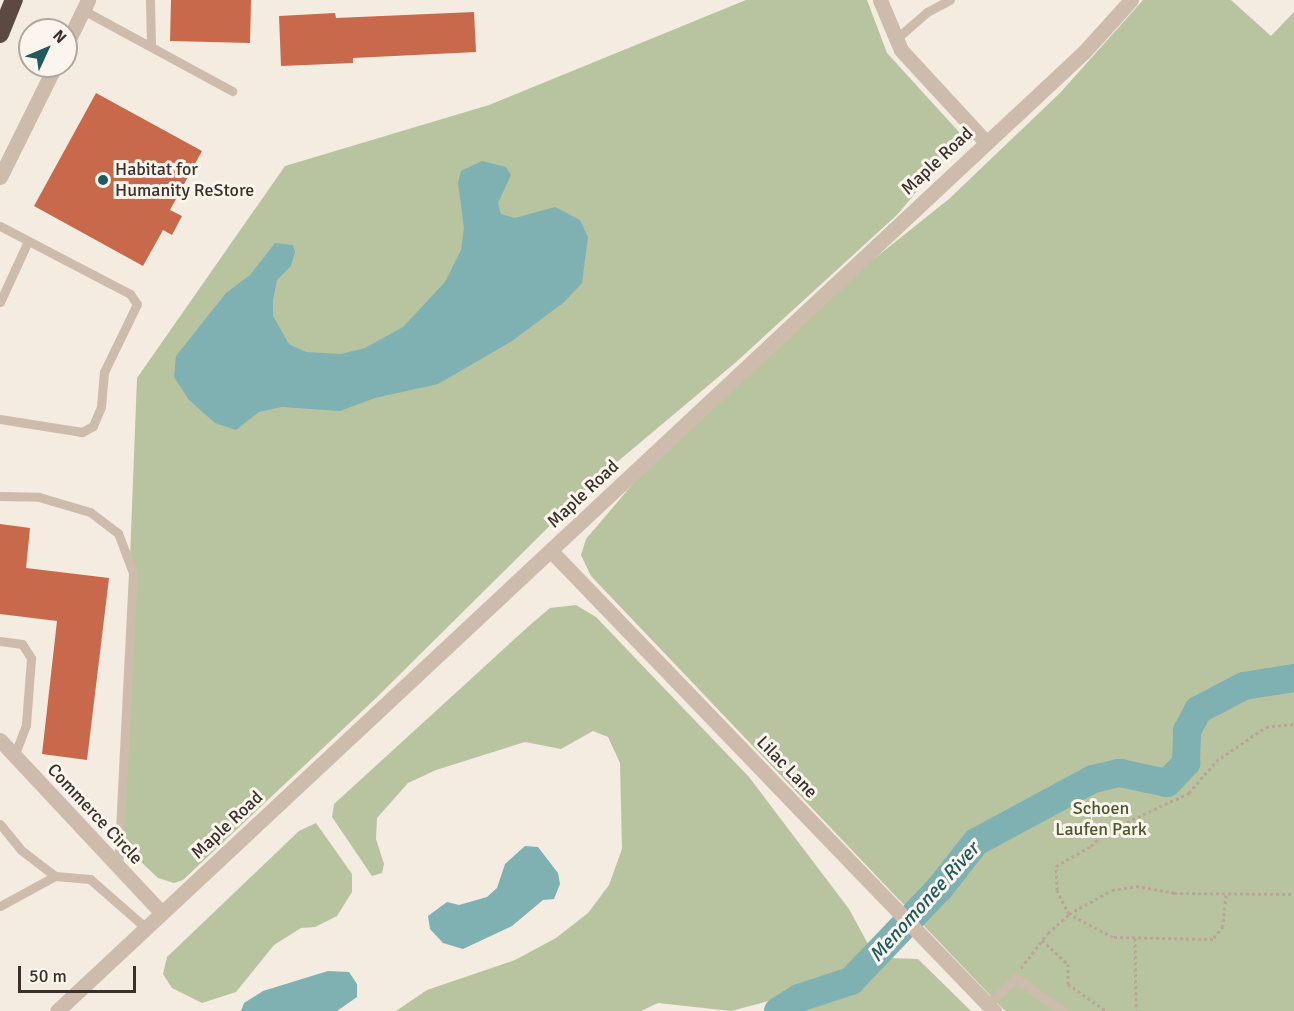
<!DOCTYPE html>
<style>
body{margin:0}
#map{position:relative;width:1294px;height:1011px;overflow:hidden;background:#f4ebe1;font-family:Signika,sans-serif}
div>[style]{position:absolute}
.green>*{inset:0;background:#b8c4a0}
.water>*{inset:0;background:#7fb0b2}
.river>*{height:28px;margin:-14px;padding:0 14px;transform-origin:14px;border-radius:14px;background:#7fb0b2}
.building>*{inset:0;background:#c8694b}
.path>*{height:3px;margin-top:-1.5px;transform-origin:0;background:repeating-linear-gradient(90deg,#b9a596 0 3px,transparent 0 6px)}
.service>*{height:9px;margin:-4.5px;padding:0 4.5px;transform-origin:4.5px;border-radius:4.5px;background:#cdbbac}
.minor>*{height:15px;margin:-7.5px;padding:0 7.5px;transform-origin:7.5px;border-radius:7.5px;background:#cdbbac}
.motorway>*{height:18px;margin:-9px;padding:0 9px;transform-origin:9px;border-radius:9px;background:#5c4a42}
.dots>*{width:16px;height:16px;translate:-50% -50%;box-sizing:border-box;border:3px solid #fbf5ee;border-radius:50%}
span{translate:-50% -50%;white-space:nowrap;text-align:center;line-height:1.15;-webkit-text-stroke:6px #fbf5ee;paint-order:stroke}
.street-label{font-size:18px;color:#3b302b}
.poi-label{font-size:18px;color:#3b302b}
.left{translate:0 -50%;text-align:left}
.park-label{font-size:18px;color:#4a5a2e}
.water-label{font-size:20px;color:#1f5a5e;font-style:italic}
.north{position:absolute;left:18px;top:18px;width:60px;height:60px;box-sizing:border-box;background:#fbf5ee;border:2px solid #aea6a0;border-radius:50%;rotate:46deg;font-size:16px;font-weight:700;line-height:24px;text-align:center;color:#3b302b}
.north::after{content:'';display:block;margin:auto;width:21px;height:27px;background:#1f5a5e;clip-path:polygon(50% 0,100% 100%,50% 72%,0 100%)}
.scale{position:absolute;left:18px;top:966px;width:118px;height:27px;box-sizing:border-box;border:3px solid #3b302b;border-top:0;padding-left:8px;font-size:18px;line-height:21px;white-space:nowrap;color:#3b302b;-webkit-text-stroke:4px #fbf5ee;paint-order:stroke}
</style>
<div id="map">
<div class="green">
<div style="clip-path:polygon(746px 0,867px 0,887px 53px,959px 132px,959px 140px,898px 214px,735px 363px,598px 478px,376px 698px,183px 880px,174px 883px,158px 878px,119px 841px,137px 378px,285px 166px,489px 105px)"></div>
<div style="clip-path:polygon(1143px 0,1231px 0,1271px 36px,1294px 12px,1294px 1011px,1005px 1011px,591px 576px,581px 555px,586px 539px,643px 472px,855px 274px,949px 199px,1060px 93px)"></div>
<div style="clip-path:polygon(576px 605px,596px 617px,749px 777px,849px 909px,868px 944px,887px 958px,918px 959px,971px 1011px,795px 1011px,776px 999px,731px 1011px,658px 1003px,641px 1011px,396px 1011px,427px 990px,515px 960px,556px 938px,588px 913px,609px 885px,622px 849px,620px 763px,608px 737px,593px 731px,561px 749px,525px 742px,436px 770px,408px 783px,377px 818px,376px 839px,384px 864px,382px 873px,372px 876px,332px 817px,334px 804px,530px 625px,550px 608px)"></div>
<div style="clip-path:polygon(316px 823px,352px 874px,352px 892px,337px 916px,315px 927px,301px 928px,274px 945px,236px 992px,202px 1003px,172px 988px,163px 974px,167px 957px,299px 831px)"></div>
</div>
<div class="water">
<div style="clip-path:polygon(482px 161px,506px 167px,511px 175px,498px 203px,501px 214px,515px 218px,555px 207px,580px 220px,588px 237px,582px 283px,563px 303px,512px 341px,438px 384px,375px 398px,340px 411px,282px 407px,259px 412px,236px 430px,215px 423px,189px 400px,174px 377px,176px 356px,226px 293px,250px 275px,275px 243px,293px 245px,295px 252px,291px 266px,277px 280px,273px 300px,273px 316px,289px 344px,306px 352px,341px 354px,365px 348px,403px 327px,445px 282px,461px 250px,464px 228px,458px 183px,461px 171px)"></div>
<div style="clip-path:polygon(525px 846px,538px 847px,558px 873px,560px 884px,554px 899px,543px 900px,512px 926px,463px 949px,443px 943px,430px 929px,428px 916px,447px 902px,459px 905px,487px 897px,497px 888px,505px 864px)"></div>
<div style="clip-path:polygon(328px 971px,349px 972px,357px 984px,357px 997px,337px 1011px,241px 1011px,244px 1003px,263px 991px)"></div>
</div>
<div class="river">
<div style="left:778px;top:1011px;width:25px;rotate:-32deg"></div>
<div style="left:799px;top:998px;width:55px;rotate:-18.1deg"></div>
<div style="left:851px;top:981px;width:127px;rotate:-46.3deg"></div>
<div style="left:939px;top:889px;width:60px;rotate:-51.8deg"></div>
<div style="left:976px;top:842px;width:133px;rotate:-28.3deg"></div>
<div style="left:1093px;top:779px;width:28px;rotate:-13deg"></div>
<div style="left:1120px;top:773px;width:48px;rotate:12deg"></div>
<div style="left:1167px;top:783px;width:28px;rotate:-46deg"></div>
<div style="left:1186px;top:763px;width:32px;rotate:-88deg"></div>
<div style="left:1187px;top:731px;width:24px;rotate:-62deg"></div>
<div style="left:1198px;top:710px;width:52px;rotate:-27.6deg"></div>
<div style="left:1244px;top:686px;width:51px;rotate:-9.1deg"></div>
</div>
<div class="building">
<div style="clip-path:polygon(171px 0,251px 0,250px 43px,170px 41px)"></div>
<div style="clip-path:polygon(474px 12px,476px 52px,353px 58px,353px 63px,281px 66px,279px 16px,335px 13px,336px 18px)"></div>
<div style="clip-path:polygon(96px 93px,202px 151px,170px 210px,182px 216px,172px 235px,163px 230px,143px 266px,34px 206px)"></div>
<div style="clip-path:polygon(0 524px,30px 528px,26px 568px,109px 578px,87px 760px,42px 754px,57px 621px,0 614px)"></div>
</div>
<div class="path">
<div style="left:1226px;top:895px;width:31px;rotate:96deg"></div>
<div style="left:1223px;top:926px;width:16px;rotate:128deg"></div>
<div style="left:1213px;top:939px;width:100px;rotate:-178.9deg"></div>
<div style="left:1113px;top:937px;width:50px;rotate:-152.4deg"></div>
<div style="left:1069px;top:914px;width:27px;rotate:-117deg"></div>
<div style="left:1057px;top:890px;width:24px;rotate:-92deg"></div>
<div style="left:1056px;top:866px;width:40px;rotate:-29.7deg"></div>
<div style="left:1091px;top:846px;width:20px;rotate:-45deg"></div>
<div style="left:1105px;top:832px;width:93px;rotate:-24.9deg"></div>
<div style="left:1189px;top:793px;width:42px;rotate:-49.8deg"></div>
<div style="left:1216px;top:761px;width:60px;rotate:-34.2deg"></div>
<div style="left:1266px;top:727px;width:28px;rotate:-6deg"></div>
<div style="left:1135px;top:938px;width:73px;rotate:89.2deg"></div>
<div style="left:1042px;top:940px;width:35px;rotate:43deg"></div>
<div style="left:1068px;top:964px;width:20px;rotate:90deg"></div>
<div style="left:1068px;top:984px;width:47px;rotate:35.4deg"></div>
<div style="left:1021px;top:968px;width:44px;rotate:-52.4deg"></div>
<div style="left:1048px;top:933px;width:28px;rotate:-42deg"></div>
<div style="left:1069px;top:914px;width:49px;rotate:-29.2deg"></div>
<div style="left:1112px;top:890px;width:24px;rotate:-9deg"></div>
<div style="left:1136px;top:886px;width:39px;rotate:10deg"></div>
<div style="left:1174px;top:893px;width:120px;rotate:0.5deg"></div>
</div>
<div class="service">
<div style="left:150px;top:0;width:46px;rotate:88.8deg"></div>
<div style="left:83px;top:10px;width:170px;rotate:28.5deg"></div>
<div style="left:896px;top:39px;width:41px;rotate:-41.1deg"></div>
<div style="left:927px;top:12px;width:26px;rotate:-28deg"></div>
<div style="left:0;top:226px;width:147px;rotate:27.6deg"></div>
<div style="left:130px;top:294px;width:12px;rotate:55deg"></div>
<div style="left:137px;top:304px;width:76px;rotate:115.9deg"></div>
<div style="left:104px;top:372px;width:35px;rotate:95deg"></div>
<div style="left:101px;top:407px;width:21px;rotate:113deg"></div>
<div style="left:93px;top:426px;width:13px;rotate:151deg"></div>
<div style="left:82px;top:432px;width:83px;rotate:-171deg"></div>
<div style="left:0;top:302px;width:67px;rotate:-65.3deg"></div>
<div style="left:0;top:496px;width:39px;rotate:1deg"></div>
<div style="left:39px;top:497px;width:53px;rotate:16.4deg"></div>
<div style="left:90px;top:512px;width:35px;rotate:37deg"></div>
<div style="left:118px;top:533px;width:43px;rotate:69.4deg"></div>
<div style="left:133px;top:573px;width:292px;rotate:92.9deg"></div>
<div style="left:0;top:641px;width:22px;rotate:8deg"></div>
<div style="left:22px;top:644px;width:17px;rotate:57deg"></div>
<div style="left:31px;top:658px;width:67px;rotate:94.3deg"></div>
<div style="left:26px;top:725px;width:33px;rotate:111deg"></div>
<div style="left:0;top:824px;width:33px;rotate:51deg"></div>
<div style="left:21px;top:850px;width:43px;rotate:37.4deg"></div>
<div style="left:0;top:906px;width:63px;rotate:-28.6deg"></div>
<div style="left:55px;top:876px;width:35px;rotate:5deg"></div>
<div style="left:90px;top:879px;width:74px;rotate:41.2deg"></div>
<div style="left:988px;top:1004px;width:38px;rotate:-43deg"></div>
<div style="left:1016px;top:978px;width:57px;rotate:35.7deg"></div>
</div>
<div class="minor">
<div style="left:880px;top:0;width:54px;rotate:67.2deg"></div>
<div style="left:901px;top:50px;width:125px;rotate:47.3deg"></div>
<div style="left:66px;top:45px;width:50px;rotate:-63.9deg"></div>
<div style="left:0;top:177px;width:124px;rotate:-63.6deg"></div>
<div style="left:551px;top:551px;width:639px;rotate:46.08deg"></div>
<div style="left:0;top:740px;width:237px;rotate:46.9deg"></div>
<div style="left:57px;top:1011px;width:1405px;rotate:-43.04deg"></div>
<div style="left:1084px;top:52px;width:70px;rotate:-47.9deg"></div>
</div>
<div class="motorway">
<div style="left:0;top:34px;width:37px;rotate:-68deg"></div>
</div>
<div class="dots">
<div style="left:103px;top:180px;background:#1f5a5e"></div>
</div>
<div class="street-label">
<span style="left:937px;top:161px;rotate:-43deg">Maple Road</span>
<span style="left:583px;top:494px;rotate:-43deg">Maple Road</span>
<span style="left:787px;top:767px;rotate:46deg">Lilac Lane</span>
<span style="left:95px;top:814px;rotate:47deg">Commerce Circle</span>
<span style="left:227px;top:825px;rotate:-43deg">Maple Road</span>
</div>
<div class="poi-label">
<span class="left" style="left:115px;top:180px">Habitat for<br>Humanity ReStore</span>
</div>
<div class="park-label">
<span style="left:1101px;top:819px">Schoen<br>Laufen Park</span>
</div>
<div class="water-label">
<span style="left:924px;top:902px;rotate:-48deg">Menomonee River</span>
</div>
<div class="north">N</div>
<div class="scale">50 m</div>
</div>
